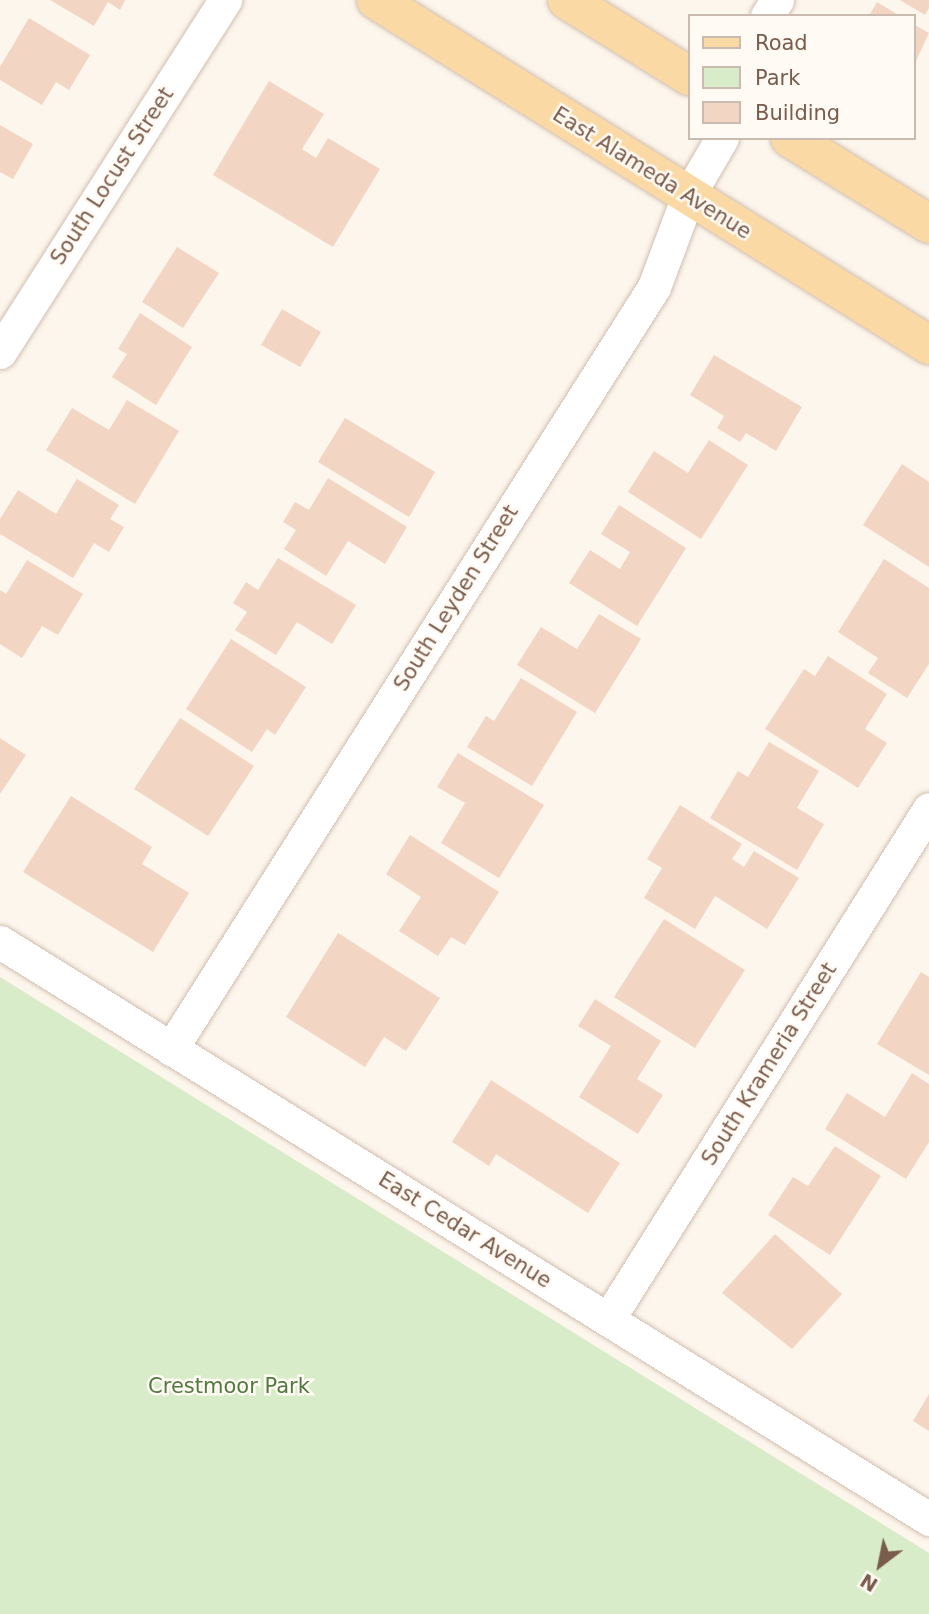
<!DOCTYPE html>
<style>
body{margin:0}
#map{position:relative;width:929px;height:1614px;overflow:hidden;background:#fdf6ec;font-family:"DejaVu Sans",sans-serif}
div>[style]{position:absolute}
.green>*{inset:0;background:#d8ecc9}
.building>*{inset:0;background:#f3d5c3}
.roads{filter:drop-shadow(0 0 2px #d1beb0) drop-shadow(0 0 2px #d1beb0)}
.minor>*{height:33px;margin:-16.5px;padding:0 16.5px;transform-origin:16.5px;border-radius:16.5px;background:#fff}
.major>*{height:38px;margin:-19px;padding:0 19px;transform-origin:19px;border-radius:19px;background:#fbd9a5}
span{translate:-50% -50%;white-space:nowrap;text-align:center;line-height:1.15;-webkit-text-stroke:5px #fffaf3;paint-order:stroke}
.street-label{font-size:21px;color:#7a5c4d}
.park-label{font-size:21px;color:#537a41}
.legend{position:absolute;left:688px;top:14px;width:228px;height:126px;box-sizing:border-box;background:#fffaf3;border:2px solid #cabbb1;margin:0;padding:9px 12px;list-style:none;font-size:21px;color:#7a5c4d}
.legend li{display:flex;align-items:center;gap:14px;height:35px}
.legend b{width:35px;border:2px solid #cabbb1}
.north{position:absolute;left:845px;top:1530px;width:70px;height:70px;-webkit-text-stroke:5px #fffaf3;paint-order:stroke;rotate:212deg;font-size:19px;font-weight:700;line-height:28px;text-align:center;color:#7a5c4d}
.north::after{content:'';display:block;margin:auto;width:24px;height:32px;background:#7a5c4d;clip-path:polygon(50% 0,100% 100%,50% 72%,0 100%)}
</style>
<div id="map">
<div class="green">
<div style="clip-path:polygon(0 977px,929px 1553px,929px 1614px,0 1614px)"></div>
</div>
<div class="building">
<div style="clip-path:polygon(50px 0,125px 0,120px 10px,108px 2px,94px 26px)"></div>
<div style="clip-path:polygon(900px 0,929px 0,929px 8px,925px 15px)"></div>
<div style="clip-path:polygon(877px 2px,900px 16px,869px 16px)"></div>
<div style="clip-path:polygon(29px 18px,90px 55px,69px 90px,56px 82px,42px 105px,0 80px,0 67px)"></div>
<div style="clip-path:polygon(913px 24px,929px 33px,916px 61px,913px 59px)"></div>
<div style="clip-path:polygon(269px 81px,324px 114px,302px 149px,316px 158px,328px 138px,380px 169px,333px 247px,213px 175px)"></div>
<div style="clip-path:polygon(0 125px,33px 144px,13px 179px,0 172px)"></div>
<div style="clip-path:polygon(177px 247px,219px 273px,183px 328px,142px 302px)"></div>
<div style="clip-path:polygon(282px 309px,321px 332px,300px 367px,261px 345px)"></div>
<div style="clip-path:polygon(140px 313px,192px 347px,156px 405px,112px 377px,127px 354px,118px 349px)"></div>
<div style="clip-path:polygon(714px 355px,802px 407px,776px 451px,746px 433px,740px 442px,717px 428px,724px 416px,690px 395px)"></div>
<div style="clip-path:polygon(127px 400px,179px 431px,135px 504px,46px 450px,72px 408px,109px 430px)"></div>
<div style="clip-path:polygon(345px 418px,435px 472px,409px 517px,318px 462px)"></div>
<div style="clip-path:polygon(709px 440px,748px 465px,701px 539px,628px 492px,654px 451px,688px 473px)"></div>
<div style="clip-path:polygon(902px 464px,929px 482px,929px 567px,863px 525px)"></div>
<div style="clip-path:polygon(328px 478px,407px 527px,385px 564px,348px 541px,326px 576px,284px 549px,296px 530px,283px 522px,295px 502px,309px 510px)"></div>
<div style="clip-path:polygon(77px 479px,119px 505px,110px 519px,124px 527px,109px 552px,94px 543px,73px 578px,0 534px,0 519px,18px 490px,56px 514px)"></div>
<div style="clip-path:polygon(619px 505px,686px 548px,637px 626px,569px 583px,590px 550px,620px 569px,630px 552px,601px 534px)"></div>
<div style="clip-path:polygon(278px 558px,356px 605px,332px 644px,297px 622px,276px 655px,235px 630px,247px 612px,233px 603px,246px 582px,258px 590px)"></div>
<div style="clip-path:polygon(884px 559px,929px 588px,929px 664px,907px 698px,868px 673px,878px 658px,838px 632px)"></div>
<div style="clip-path:polygon(27px 560px,83px 594px,58px 635px,42px 626px,22px 658px,0 644px,0 590px,6px 594px)"></div>
<div style="clip-path:polygon(599px 614px,641px 639px,595px 713px,517px 665px,541px 627px,577px 649px)"></div>
<div style="clip-path:polygon(231px 639px,306px 687px,275px 735px,267px 729px,252px 752px,186px 709px)"></div>
<div style="clip-path:polygon(828px 656px,887px 694px,865px 729px,887px 743px,858px 788px,765px 729px,804px 669px,815px 676px)"></div>
<div style="clip-path:polygon(521px 678px,577px 712px,532px 786px,467px 747px,486px 716px,494px 721px)"></div>
<div style="clip-path:polygon(180px 718px,254px 766px,208px 836px,134px 789px)"></div>
<div style="clip-path:polygon(0 738px,26px 755px,0 794px)"></div>
<div style="clip-path:polygon(769px 742px,819px 771px,797px 808px,824px 824px,797px 870px,710px 818px,738px 771px,748px 777px)"></div>
<div style="clip-path:polygon(458px 753px,544px 805px,499px 878px,441px 843px,465px 803px,437px 787px)"></div>
<div style="clip-path:polygon(71px 796px,152px 847px,142px 864px,189px 893px,153px 952px,23px 872px)"></div>
<div style="clip-path:polygon(680px 805px,742px 844px,732px 859px,744px 867px,754px 851px,799px 878px,767px 929px,715px 896px,695px 929px,644px 898px,662px 868px,647px 859px)"></div>
<div style="clip-path:polygon(410px 835px,499px 892px,465px 945px,451px 937px,438px 956px,399px 931px,421px 897px,386px 874px)"></div>
<div style="clip-path:polygon(664px 919px,745px 970px,695px 1048px,614px 997px)"></div>
<div style="clip-path:polygon(338px 933px,440px 998px,406px 1051px,384px 1037px,365px 1067px,286px 1017px)"></div>
<div style="clip-path:polygon(921px 972px,929px 977px,929px 1075px,877px 1044px)"></div>
<div style="clip-path:polygon(595px 999px,661px 1041px,637px 1079px,663px 1095px,638px 1134px,579px 1097px,611px 1046px,578px 1026px)"></div>
<div style="clip-path:polygon(912px 1073px,929px 1084px,929px 1142px,906px 1179px,825px 1129px,847px 1093px,885px 1117px)"></div>
<div style="clip-path:polygon(491px 1080px,620px 1163px,588px 1213px,496px 1154px,489px 1166px,452px 1142px)"></div>
<div style="clip-path:polygon(835px 1146px,881px 1176px,830px 1255px,768px 1215px,793px 1177px,808px 1186px)"></div>
<div style="clip-path:polygon(775px 1234px,842px 1294px,792px 1349px,722px 1293px)"></div>
<div style="clip-path:polygon(929px 1394px,929px 1431px,913px 1421px)"></div>
</div>
<div class="roads">
<div class="minor">
<div style="left:767px;top:16px;width:19px;rotate:-58deg"></div>
<div style="left:0;top:352px;width:418px;rotate:-57.4deg"></div>
<div style="left:0;top:942px;width:1094px;rotate:31.84deg"></div>
<div style="left:171px;top:1049px;width:902px;rotate:-57.63deg"></div>
<div style="left:654px;top:287px;width:97px;rotate:-69.5deg"></div>
<div style="left:688px;top:196px;width:67px;rotate:-59.6deg"></div>
<div style="left:609px;top:1318px;width:601px;rotate:-57.84deg"></div>
</div>
<div class="major">
<div style="left:376px;top:0;width:652px;rotate:31.96deg"></div>
<div style="left:567px;top:0;width:144px;rotate:31.9deg"></div>
<div style="left:790px;top:138px;width:163px;rotate:31.7deg"></div>
</div>
</div>
<div class="street-label">
<span style="left:652px;top:173px;rotate:32deg">East Alameda Avenue</span>
<span style="left:112px;top:176px;rotate:-57deg">South Locust Street</span>
<span style="left:456px;top:598px;rotate:-58deg">South Leyden Street</span>
<span style="left:769px;top:1064px;rotate:-58deg">South Krameria Street</span>
<span style="left:465px;top:1230px;rotate:32deg">East Cedar Avenue</span>
</div>
<div class="park-label">
<span style="left:229px;top:1386px">Crestmoor Park</span>
</div>
<ul class="legend">
<li><b style="height:9px;background:#fbd9a5"></b>Road</li>
<li><b style="height:19px;background:#d8ecc9"></b>Park</li>
<li><b style="height:19px;background:#f3d5c3"></b>Building</li>
</ul>
<div class="north">N</div>
</div>
